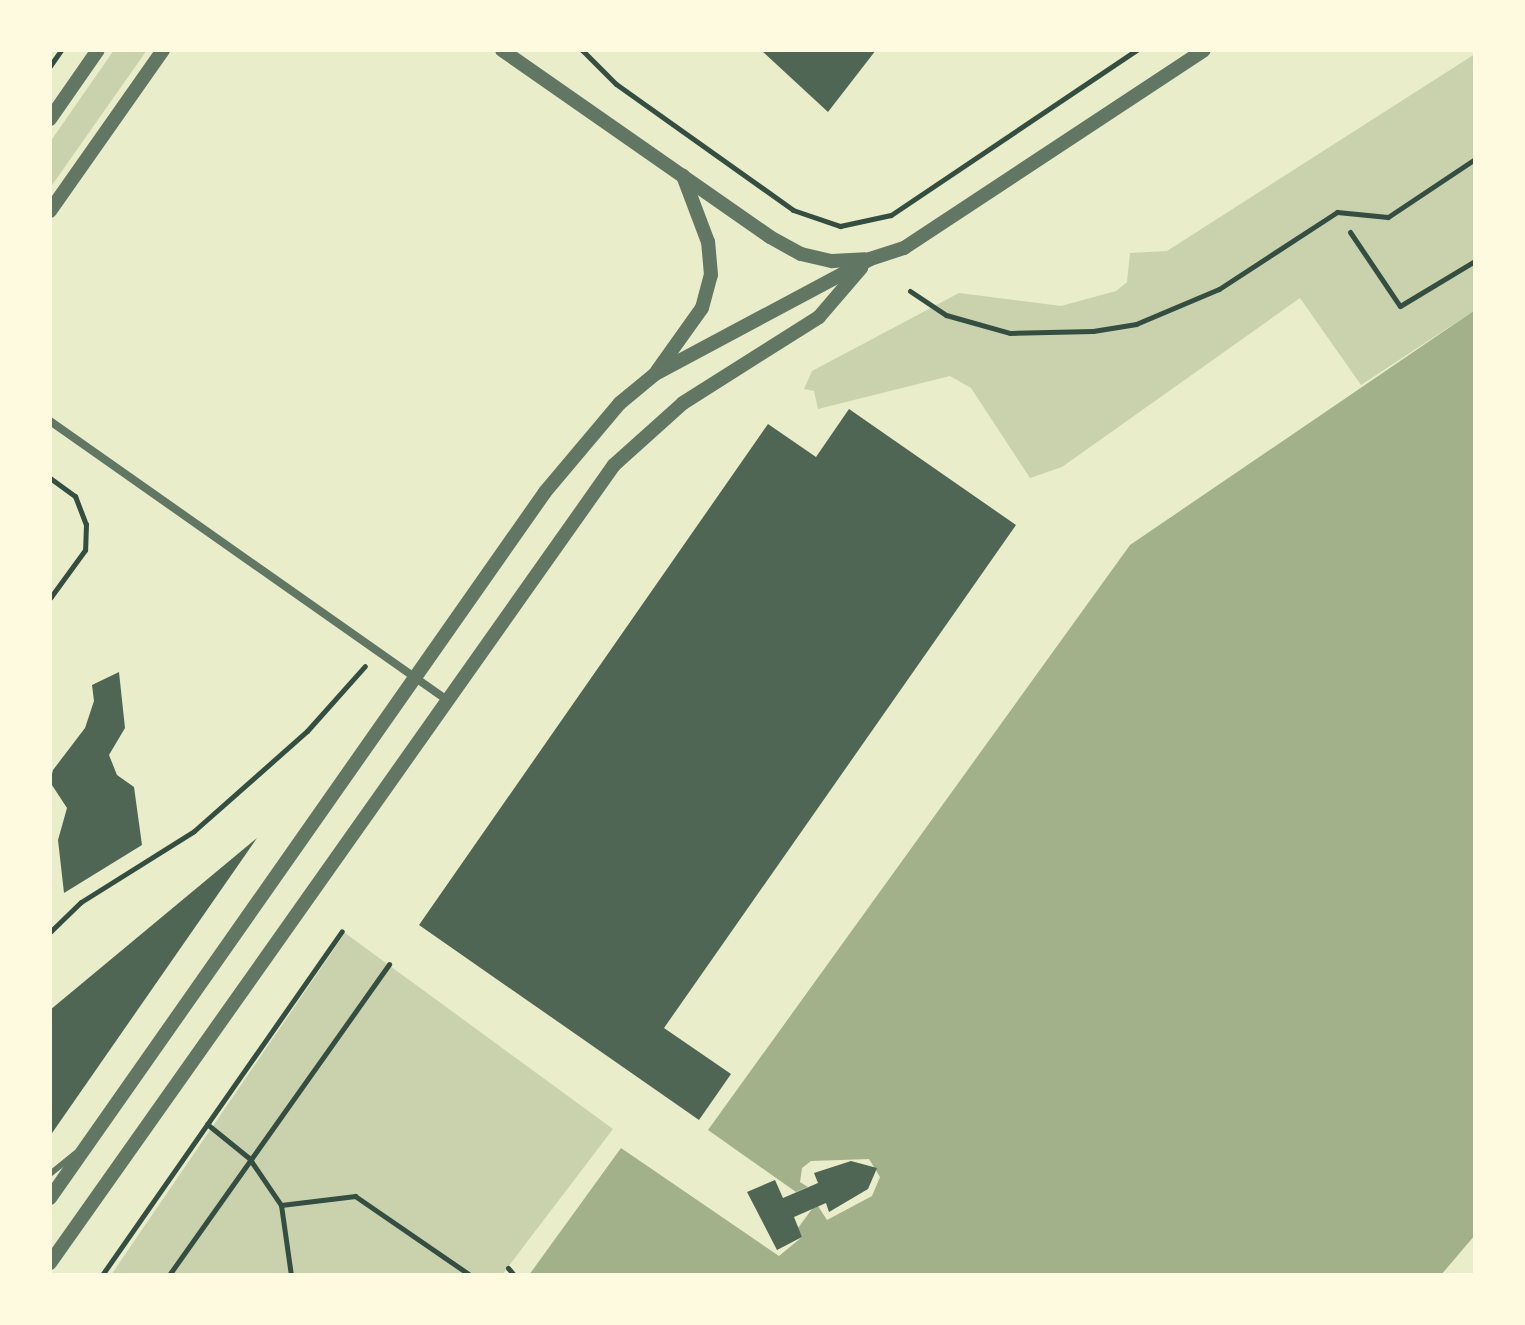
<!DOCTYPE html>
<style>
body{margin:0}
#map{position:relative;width:1525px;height:1325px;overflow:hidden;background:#e9edc9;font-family:"Fira Sans Condensed",sans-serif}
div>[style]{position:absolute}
.green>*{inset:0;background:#cad2ad}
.water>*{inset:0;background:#a3b18a}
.building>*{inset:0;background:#4f6655}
.path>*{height:5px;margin:-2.5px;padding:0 2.5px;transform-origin:2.5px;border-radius:2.5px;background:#344e41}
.service>*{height:6px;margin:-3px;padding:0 3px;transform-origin:3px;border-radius:3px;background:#617663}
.minor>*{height:8px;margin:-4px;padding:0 4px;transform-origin:4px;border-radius:4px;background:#617663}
.tertiary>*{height:14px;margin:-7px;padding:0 7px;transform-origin:7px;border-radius:7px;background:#617663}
span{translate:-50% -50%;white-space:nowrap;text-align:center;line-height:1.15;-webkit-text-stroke:8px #fefae0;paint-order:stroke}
.frame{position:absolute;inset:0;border:52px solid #fefae0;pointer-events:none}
</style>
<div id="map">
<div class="green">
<div style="clip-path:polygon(114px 50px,147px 50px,50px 188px,50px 142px)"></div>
<div style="clip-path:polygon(1475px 54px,1475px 310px,1361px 385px,1300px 298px,1062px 467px,1030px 478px,971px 388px,950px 376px,818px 409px,814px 391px,804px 389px,812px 371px,959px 293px,1061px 306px,1116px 291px,1127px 282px,1130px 253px,1167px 251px)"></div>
<div style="clip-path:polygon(345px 933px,613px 1129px,502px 1275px,111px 1275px)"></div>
</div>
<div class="water">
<div style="clip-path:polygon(1475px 310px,1475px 1235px,1441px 1275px,529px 1275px,621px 1148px,779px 1256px,802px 1237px,798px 1228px,812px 1209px,818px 1206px,827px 1220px,872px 1196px,880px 1177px,869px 1159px,811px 1161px,802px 1168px,800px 1182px,808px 1187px,796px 1192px,708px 1130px,1130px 545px)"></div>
</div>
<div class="building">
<div style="clip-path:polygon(761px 50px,876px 50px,828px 112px)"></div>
<div style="clip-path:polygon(849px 409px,1016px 525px,664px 1028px,731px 1074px,699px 1120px,419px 925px,768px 424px,816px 457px)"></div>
<div style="clip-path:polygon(119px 672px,125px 728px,109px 755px,117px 775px,134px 787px,142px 845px,64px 893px,58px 840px,67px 808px,50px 782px,53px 770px,85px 728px,94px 701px,92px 685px)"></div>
<div style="clip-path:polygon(257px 838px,50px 1136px,50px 1010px)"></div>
<div style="clip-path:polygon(851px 1161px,877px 1168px,868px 1189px,829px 1212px,826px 1203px,794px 1217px,802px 1237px,777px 1250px,747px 1192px,775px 1180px,783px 1198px,818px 1183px,814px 1173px)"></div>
</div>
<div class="path">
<div style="left:582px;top:50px;width:48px;rotate:45deg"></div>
<div style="left:616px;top:84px;width:217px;rotate:35.4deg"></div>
<div style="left:793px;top:210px;width:50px;rotate:18.8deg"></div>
<div style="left:840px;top:226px;width:52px;rotate:-12.2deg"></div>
<div style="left:891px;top:215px;width:296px;rotate:-33.9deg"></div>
<div style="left:50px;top:66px;width:19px;rotate:-55deg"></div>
<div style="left:1350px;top:232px;width:89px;rotate:56deg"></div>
<div style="left:1400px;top:306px;width:87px;rotate:-31deg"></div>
<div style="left:910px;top:291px;width:43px;rotate:33.7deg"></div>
<div style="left:946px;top:315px;width:66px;rotate:15.7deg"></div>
<div style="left:1010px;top:333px;width:83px;rotate:-1.4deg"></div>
<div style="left:1093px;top:331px;width:44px;rotate:-9.2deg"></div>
<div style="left:1136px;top:324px;width:90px;rotate:-22.9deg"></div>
<div style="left:1219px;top:289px;width:141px;rotate:-33.1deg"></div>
<div style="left:1337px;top:212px;width:51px;rotate:5.6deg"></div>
<div style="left:1388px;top:217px;width:105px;rotate:-33.7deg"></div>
<div style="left:50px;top:478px;width:31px;rotate:36deg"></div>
<div style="left:75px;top:496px;width:30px;rotate:69deg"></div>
<div style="left:86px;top:524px;width:26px;rotate:92deg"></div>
<div style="left:85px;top:550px;width:59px;rotate:126.1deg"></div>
<div style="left:50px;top:932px;width:43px;rotate:-44.1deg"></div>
<div style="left:81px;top:902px;width:133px;rotate:-32.1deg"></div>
<div style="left:194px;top:831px;width:151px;rotate:-41.5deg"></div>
<div style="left:307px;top:731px;width:87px;rotate:-48.3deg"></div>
<div style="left:207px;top:1124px;width:54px;rotate:39deg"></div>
<div style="left:249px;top:1158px;width:57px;rotate:55.8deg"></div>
<div style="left:281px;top:1205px;width:75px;rotate:-6.9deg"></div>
<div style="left:355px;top:1196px;width:140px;rotate:34.5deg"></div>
<div style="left:281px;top:1205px;width:71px;rotate:81.9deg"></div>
<div style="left:508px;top:1268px;width:9px;rotate:49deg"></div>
<div style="left:102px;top:1275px;width:419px;rotate:-55.1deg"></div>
<div style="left:169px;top:1275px;width:381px;rotate:-54.7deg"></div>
</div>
<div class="service">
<div style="left:50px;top:1174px;width:33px;rotate:-39deg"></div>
</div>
<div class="minor">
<div style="left:50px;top:421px;width:484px;rotate:35.1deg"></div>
</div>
<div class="tertiary">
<div style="left:502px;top:50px;width:327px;rotate:34.9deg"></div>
<div style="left:770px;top:237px;width:35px;rotate:29deg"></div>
<div style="left:801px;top:254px;width:32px;rotate:13deg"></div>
<div style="left:832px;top:261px;width:33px;rotate:-3deg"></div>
<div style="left:50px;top:119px;width:84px;rotate:-55.2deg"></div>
<div style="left:50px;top:211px;width:197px;rotate:-54.9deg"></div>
<div style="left:657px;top:371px;width:77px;rotate:-54.5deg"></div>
<div style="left:702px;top:308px;width:34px;rotate:-75deg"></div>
<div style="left:711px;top:275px;width:33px;rotate:-95deg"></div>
<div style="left:708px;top:242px;width:71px;rotate:-110.7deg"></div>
<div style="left:50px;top:1198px;width:862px;rotate:-54.96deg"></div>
<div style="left:545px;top:492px;width:116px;rotate:-49.9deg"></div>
<div style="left:620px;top:403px;width:45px;rotate:-39.6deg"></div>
<div style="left:655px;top:374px;width:244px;rotate:-28.1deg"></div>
<div style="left:870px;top:259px;width:36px;rotate:-18deg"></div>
<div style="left:904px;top:248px;width:359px;rotate:-33.4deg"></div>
<div style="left:50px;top:1263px;width:977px;rotate:-54.75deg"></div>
<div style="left:614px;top:465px;width:93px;rotate:-41.9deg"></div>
<div style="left:683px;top:403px;width:161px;rotate:-32.3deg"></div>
<div style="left:819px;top:317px;width:65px;rotate:-49.4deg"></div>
</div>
<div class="frame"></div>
</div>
